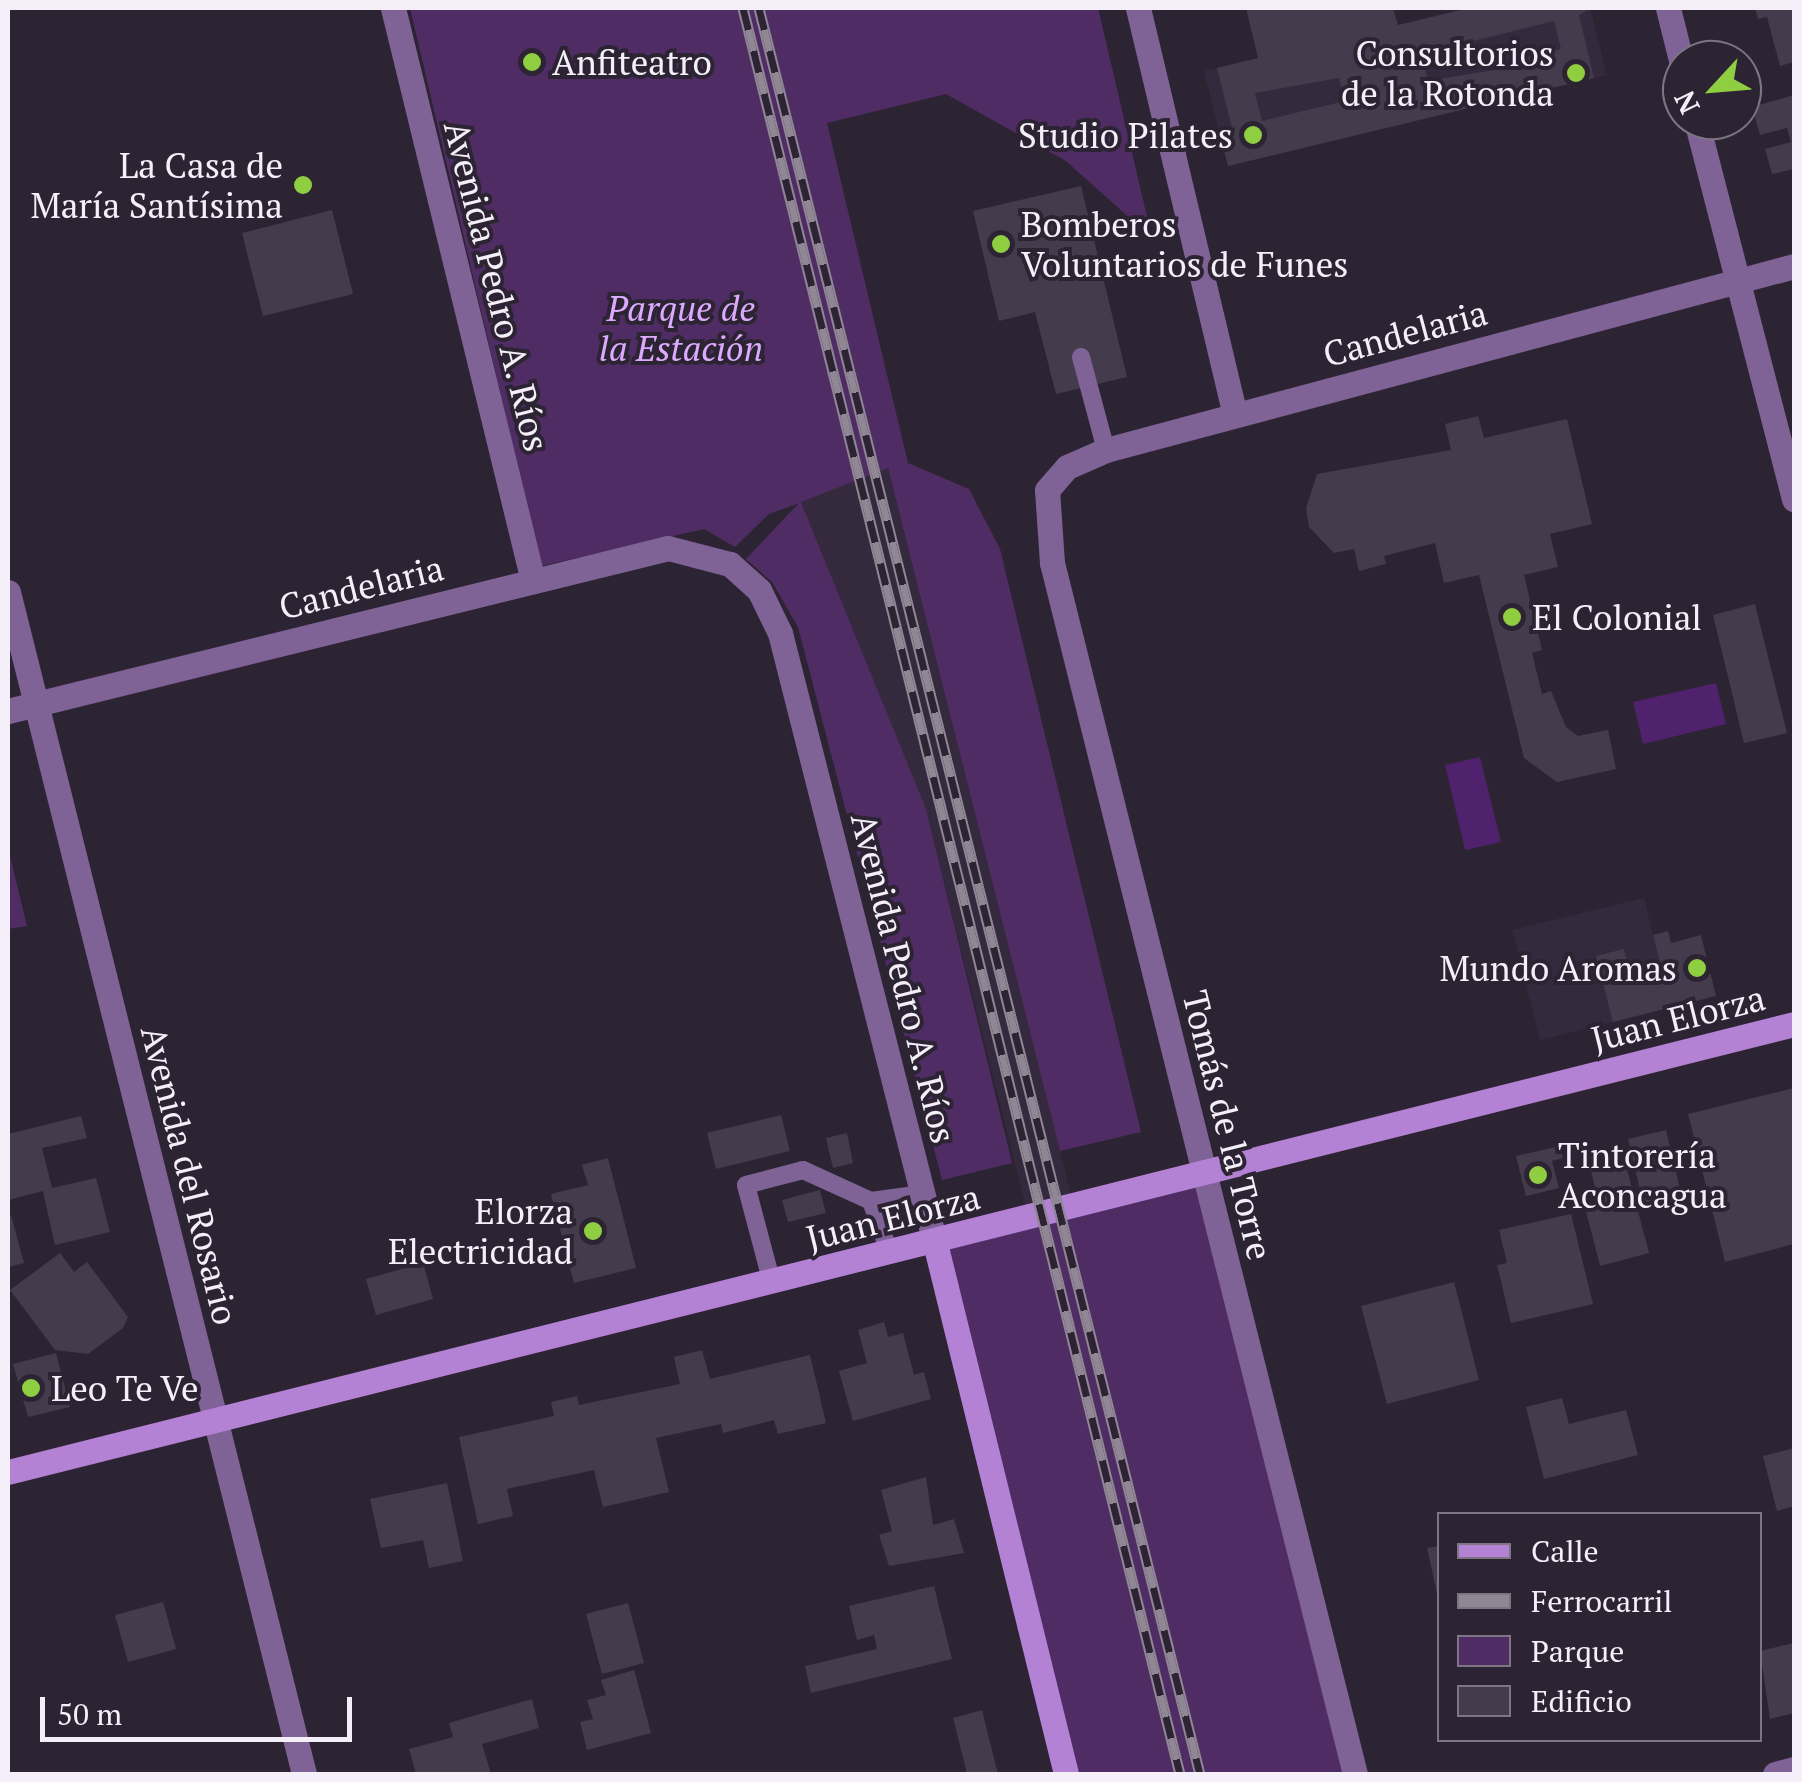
<!DOCTYPE html>
<meta charset="utf-8">
<style>
body{margin:0}
#map{position:relative;width:1802px;height:1782px;overflow:hidden;background:#2d2433;font-family:"PT Serif",serif}
div>[style]{position:absolute}
.built>*{inset:0;background:#35293e}
.green>*{inset:0;background:#4f2d64}
.water>*{inset:0;background:#50216c}
.building>*{inset:0;background:#443b4c}
.service>*{height:18px;margin:-9px;padding:0 9px;transform-origin:9px;border-radius:9px;background:#806396}
.minor>*{height:25px;margin:-12.5px;padding:0 12.5px;transform-origin:12.5px;border-radius:12.5px;background:#806396}
.tertiary>*{height:25px;margin:-12.5px;padding:0 12.5px;transform-origin:12.5px;border-radius:12.5px;background:#806396}
.secondary>*{height:25px;margin:-12.5px;padding:0 12.5px;transform-origin:12.5px;border-radius:12.5px;background:#b382d5}
.rail>*{height:11px;margin-top:-5.5px;transform-origin:0;background:repeating-linear-gradient(90deg,#2d2433 0 22px,#8f8794 0 44px);box-sizing:border-box;border-block:2px solid #8f8794}
.dots>*{width:28px;height:28px;translate:-50% -50%;box-sizing:border-box;border:5px solid #2d2433;border-radius:50%}
span{translate:-50% -50%;white-space:nowrap;text-align:center;line-height:1.15;-webkit-text-stroke:8px #2d2433;paint-order:stroke}
.poi-label{font-size:35px;color:#f5eff9}
.right{translate:-100% -50%;text-align:right}
.left{translate:0 -50%;text-align:left}
.street-label{font-size:35px;color:#f5eff9}
.park-label{font-size:35px;color:#dbaafe;font-style:italic}
.frame{position:absolute;inset:0;border:10px solid #f5eff9;pointer-events:none}
.legend{position:absolute;left:1437px;top:1512px;width:325px;height:230px;box-sizing:border-box;background:#2d2433;border:2px solid #7d7582;margin:0;padding:12px 18px;list-style:none;font-size:30px;color:#f5eff9}
.legend li{display:flex;align-items:center;gap:20px;height:50px}
.legend b{width:50px;border:2px solid #7d7582}
.north{position:absolute;left:1662px;top:40px;width:100px;height:100px;box-sizing:border-box;background:#2d2433;border:2px solid #7d7582;border-radius:50%;rotate:244deg;font-size:28px;font-weight:700;line-height:40px;text-align:center;color:#f5eff9}
.north::after{content:'';display:block;margin:auto;width:35px;height:45px;background:#8fcd41;clip-path:polygon(50% 0,100% 100%,50% 72%,0 100%)}
.scale{position:absolute;left:40px;top:1697px;width:312px;height:45px;box-sizing:border-box;border:5px solid #f5eff9;border-top:0;padding-left:12px;font-size:30px;line-height:35px;white-space:nowrap;color:#f5eff9;-webkit-text-stroke:8px #2d2433;paint-order:stroke}
</style>
<div id="map">
<div class="built">
<div style="clip-path:polygon(1470px 8px,1590px 8px,1607px 75px,1228px 166px,1204px 71px)"></div>
<div style="clip-path:polygon(884px 453px,1060px 1151px,1095px 1287px,1047px 1291px,926px 810px,801px 501px)"></div>
<div style="clip-path:polygon(1644px 898px,1671px 1007px,1540px 1040px,1512px 930px)"></div>
</div>
<div class="green">
<div style="clip-path:polygon(410px 8px,1098px 8px,1152px 238px,1066px 161px,946px 94px,827px 123px,908px 463px,969px 489px,1000px 549px,1141px 1132px,1060px 1151px,888px 468px,801px 502px,926px 809px,1012px 1163px,942px 1180px,798px 627px,772px 582px,746px 559px,799px 503px,769px 514px,735px 547px,704px 529px,541px 566px)"></div>
<div style="clip-path:polygon(8px 848px,27px 926px,8px 929px)"></div>
<div style="clip-path:polygon(1205px 1176px,1355px 1774px,1066px 1774px,935px 1243px)"></div>
</div>
<div class="water">
<div style="clip-path:polygon(1716px 683px,1726px 724px,1643px 744px,1633px 702px)"></div>
<div style="clip-path:polygon(1480px 757px,1501px 842px,1465px 850px,1445px 765px)"></div>
</div>
<div class="building">
<div style="clip-path:polygon(evenodd,1246px 8px,1393px 8px,1398px 25px,1469px 8px,1590px 8px,1579px 15px,1594px 78px,1228px 166px,1219px 131px,1232px 128px,1217px 68px,1258px 58px,1246px 8px,1554px 21px,1561px 49px,1505px 63px,1506px 68px,1428px 81px,1421px 54px,1554px 21px,1246px 8px,1339px 78px,1345px 101px,1262px 121px,1255px 93px,1339px 78px)"></div>
<div style="clip-path:polygon(1755px 8px,1794px 8px,1794px 62px,1780px 66px,1767px 17px,1758px 19px)"></div>
<div style="clip-path:polygon(1794px 95px,1794px 169px,1772px 174px,1765px 149px,1791px 142px,1787px 128px,1760px 135px,1752px 107px)"></div>
<div style="clip-path:polygon(1081px 186px,1127px 377px,1056px 394px,1035px 312px,999px 321px,973px 211px)"></div>
<div style="clip-path:polygon(332px 210px,353px 294px,263px 316px,242px 233px)"></div>
<div style="clip-path:polygon(1478px 416px,1484px 438px,1567px 419px,1592px 524px,1550px 534px,1558px 567px,1524px 575px,1542px 650px,1532px 653px,1542px 694px,1551px 691px,1566px 727px,1578px 736px,1608px 730px,1616px 769px,1557px 782px,1524px 758px,1479px 575px,1444px 583px,1435px 543px,1384px 556px,1386px 564px,1359px 571px,1354px 549px,1334px 553px,1309px 527px,1306px 508px,1317px 474px,1451px 450px,1445px 424px)"></div>
<div style="clip-path:polygon(1755px 604px,1787px 733px,1744px 743px,1713px 615px)"></div>
<div style="clip-path:polygon(1668px 931px,1671px 943px,1701px 935px,1716px 996px,1613px 1022px,1596px 956px,1624px 949px,1629px 969px,1660px 962px,1653px 935px)"></div>
<div style="clip-path:polygon(1794px 1088px,1794px 1244px,1725px 1262px,1688px 1114px)"></div>
<div style="clip-path:polygon(781px 1115px,790px 1151px,716px 1169px,707px 1133px)"></div>
<div style="clip-path:polygon(81px 1116px,87px 1138px,42px 1148px,52px 1188px,96px 1178px,110px 1232px,55px 1245px,43px 1191px,8px 1200px,8px 1134px)"></div>
<div style="clip-path:polygon(1666px 1130px,1682px 1198px,1644px 1207px,1628px 1139px)"></div>
<div style="clip-path:polygon(847px 1133px,853px 1163px,833px 1168px,826px 1138px)"></div>
<div style="clip-path:polygon(1560px 1146px,1563px 1158px,1552px 1161px,1559px 1188px,1526px 1196px,1516px 1156px)"></div>
<div style="clip-path:polygon(608px 1158px,636px 1268px,574px 1283px,551px 1194px,588px 1185px,582px 1165px)"></div>
<div style="clip-path:polygon(1624px 1158px,1649px 1253px,1600px 1266px,1585px 1207px,1599px 1204px,1590px 1167px)"></div>
<div style="clip-path:polygon(820px 1190px,826px 1213px,788px 1222px,782px 1200px)"></div>
<div style="clip-path:polygon(1571px 1214px,1593px 1304px,1511px 1323px,1497px 1265px,1507px 1263px,1499px 1230px)"></div>
<div style="clip-path:polygon(11px 1215px,24px 1263px,8px 1267px,8px 1216px)"></div>
<div style="clip-path:polygon(60px 1253px,74px 1272px,87px 1262px,128px 1317px,123px 1328px,88px 1354px,55px 1350px,10px 1290px)"></div>
<div style="clip-path:polygon(423px 1263px,433px 1299px,376px 1315px,366px 1279px)"></div>
<div style="clip-path:polygon(1454px 1282px,1479px 1380px,1387px 1404px,1361px 1306px)"></div>
<div style="clip-path:polygon(884px 1322px,888px 1337px,903px 1333px,914px 1375px,924px 1372px,931px 1399px,853px 1421px,839px 1371px,867px 1363px,858px 1330px)"></div>
<div style="clip-path:polygon(702px 1350px,710px 1379px,810px 1355px,826px 1423px,778px 1434px,774px 1420px,723px 1433px,721px 1424px,656px 1438px,669px 1492px,603px 1507px,594px 1470px,507px 1489px,513px 1516px,478px 1524px,459px 1437px,554px 1416px,551px 1402px,577px 1396px,579px 1405px,680px 1384px,674px 1357px)"></div>
<div style="clip-path:polygon(56px 1353px,70px 1407px,28px 1417px,13px 1364px)"></div>
<div style="clip-path:polygon(1562px 1398px,1569px 1424px,1626px 1410px,1638px 1455px,1544px 1479px,1526px 1407px)"></div>
<div style="clip-path:polygon(1794px 1448px,1794px 1506px,1777px 1511px,1763px 1456px)"></div>
<div style="clip-path:polygon(926px 1477px,933px 1525px,954px 1519px,964px 1553px,889px 1566px,879px 1535px,892px 1531px,881px 1490px)"></div>
<div style="clip-path:polygon(447px 1483px,463px 1561px,429px 1568px,423px 1540px,381px 1548px,370px 1499px)"></div>
<div style="clip-path:polygon(1440px 1546px,1440px 1598px,1438px 1598px,1427px 1548px)"></div>
<div style="clip-path:polygon(934px 1586px,952px 1659px,811px 1693px,805px 1666px,877px 1649px,874px 1635px,857px 1640px,849px 1606px)"></div>
<div style="clip-path:polygon(163px 1602px,176px 1649px,128px 1662px,115px 1615px)"></div>
<div style="clip-path:polygon(628px 1603px,644px 1663px,602px 1674px,586px 1614px)"></div>
<div style="clip-path:polygon(1794px 1643px,1794px 1713px,1770px 1719px,1760px 1651px)"></div>
<div style="clip-path:polygon(634px 1670px,651px 1733px,587px 1750px,580px 1722px,593px 1719px,587px 1700px,606px 1695px,601px 1680px)"></div>
<div style="clip-path:polygon(532px 1699px,539px 1728px,482px 1744px,491px 1774px,416px 1774px,409px 1749px,453px 1737px,449px 1723px)"></div>
<div style="clip-path:polygon(982px 1710px,998px 1774px,967px 1774px,953px 1718px)"></div>
</div>
<div class="service">
<div style="left:1081px;top:357px;width:96px;rotate:75deg"></div>
<div style="left:871px;top:1201px;width:56px;rotate:70.3deg"></div>
<div style="left:772px;top:1283px;width:101px;rotate:-104.9deg"></div>
<div style="left:746px;top:1185px;width:59px;rotate:-14.7deg"></div>
<div style="left:803px;top:1170px;width:75px;rotate:24.5deg"></div>
<div style="left:871px;top:1201px;width:52px;rotate:-7.7deg"></div>
</div>
<div class="minor">
<div style="left:393px;top:8px;width:590px;rotate:76.27deg"></div>
<div style="left:1138px;top:8px;width:417px;rotate:76.6deg"></div>
<div style="left:8px;top:592px;width:1218px;rotate:75.94deg"></div>
<div style="left:8px;top:711px;width:680px;rotate:-13.87deg"></div>
<div style="left:668px;top:548px;width:64px;rotate:14.5deg"></div>
<div style="left:730px;top:564px;width:39px;rotate:42deg"></div>
<div style="left:759px;top:590px;width:48px;rotate:64deg"></div>
<div style="left:780px;top:633px;width:629px;rotate:75.74deg"></div>
<div style="left:1205px;top:1176px;width:632px;rotate:-104.01deg"></div>
<div style="left:1052px;top:563px;width:73px;rotate:-93.9deg"></div>
<div style="left:1047px;top:490px;width:30px;rotate:-49deg"></div>
<div style="left:1067px;top:467px;width:43px;rotate:-23.6deg"></div>
<div style="left:1106px;top:450px;width:712px;rotate:-14.97deg"></div>
<div style="left:1775px;top:1774px;width:20px;rotate:-15deg"></div>
</div>
<div class="tertiary">
<div style="left:1668px;top:8px;width:58px;rotate:76deg"></div>
<div style="left:1696px;top:120px;width:392px;rotate:75.5deg"></div>
<div style="left:1205px;top:1176px;width:617px;rotate:75.92deg"></div>
</div>
<div class="secondary">
<div style="left:935px;top:1243px;width:547px;rotate:76.14deg"></div>
<div style="left:8px;top:1472px;width:1841px;rotate:-14.08deg"></div>
</div>
<div class="rail">
<div style="left:743px;top:8px;width:1819px;rotate:76.1deg"></div>
<div style="left:759px;top:8px;width:1820px;rotate:75.98deg"></div>
</div>
<div class="dots">
<div style="left:532px;top:62px;background:#8fcd41"></div>
<div style="left:1576px;top:73px;background:#8fcd41"></div>
<div style="left:1253px;top:135px;background:#8fcd41"></div>
<div style="left:303px;top:185px;background:#8fcd41"></div>
<div style="left:1001px;top:244px;background:#8fcd41"></div>
<div style="left:1512px;top:617px;background:#8fcd41"></div>
<div style="left:1697px;top:968px;background:#8fcd41"></div>
<div style="left:1538px;top:1175px;background:#8fcd41"></div>
<div style="left:593px;top:1231px;background:#8fcd41"></div>
<div style="left:31px;top:1388px;background:#8fcd41"></div>
</div>
<div class="poi-label">
<span class="right" style="left:1554px;top:73px">Consultorios<br>de la Rotonda</span>
<span class="left" style="left:552px;top:62px">Anfiteatro</span>
<span class="right" style="left:1233px;top:135px">Studio Pilates</span>
<span class="right" style="left:283px;top:185px">La Casa de<br>María Santísima</span>
<span class="left" style="left:1021px;top:244px">Bomberos<br>Voluntarios de Funes</span>
<span class="left" style="left:1532px;top:617px">El Colonial</span>
<span class="right" style="left:1677px;top:968px">Mundo Aromas</span>
<span class="left" style="left:1558px;top:1175px">Tintorería<br>Aconcagua</span>
<span class="right" style="left:573px;top:1231px">Elorza<br>Electricidad</span>
<span class="left" style="left:51px;top:1388px">Leo Te Ve</span>
</div>
<div class="street-label">
<span style="left:497px;top:286px;rotate:76deg">Avenida Pedro A. Ríos</span>
<span style="left:1405px;top:333px;rotate:-15deg">Candelaria</span>
<span style="left:361px;top:587px;rotate:-14deg">Candelaria</span>
<span style="left:904px;top:978px;rotate:76deg">Avenida Pedro A. Ríos</span>
<span style="left:1678px;top:1018px;rotate:-14deg">Juan Elorza</span>
<span style="left:1228px;top:1125px;rotate:76deg">Tomás de la Torre</span>
<span style="left:190px;top:1175px;rotate:76deg">Avenida del Rosario</span>
<span style="left:893px;top:1217px;rotate:-14deg">Juan Elorza</span>
</div>
<div class="park-label">
<span style="left:681px;top:328px">Parque de<br>la Estación</span>
</div>
<div class="frame"></div>
<ul class="legend">
<li><b style="height:12px;background:#b382d5"></b>Calle</li>
<li><b style="height:12px;background:#8f8794"></b>Ferrocarril</li>
<li><b style="height:28px;background:#4f2d64"></b>Parque</li>
<li><b style="height:28px;background:#443b4c"></b>Edificio</li>
</ul>
<div class="north">N</div>
<div class="scale">50 m</div>
</div>
